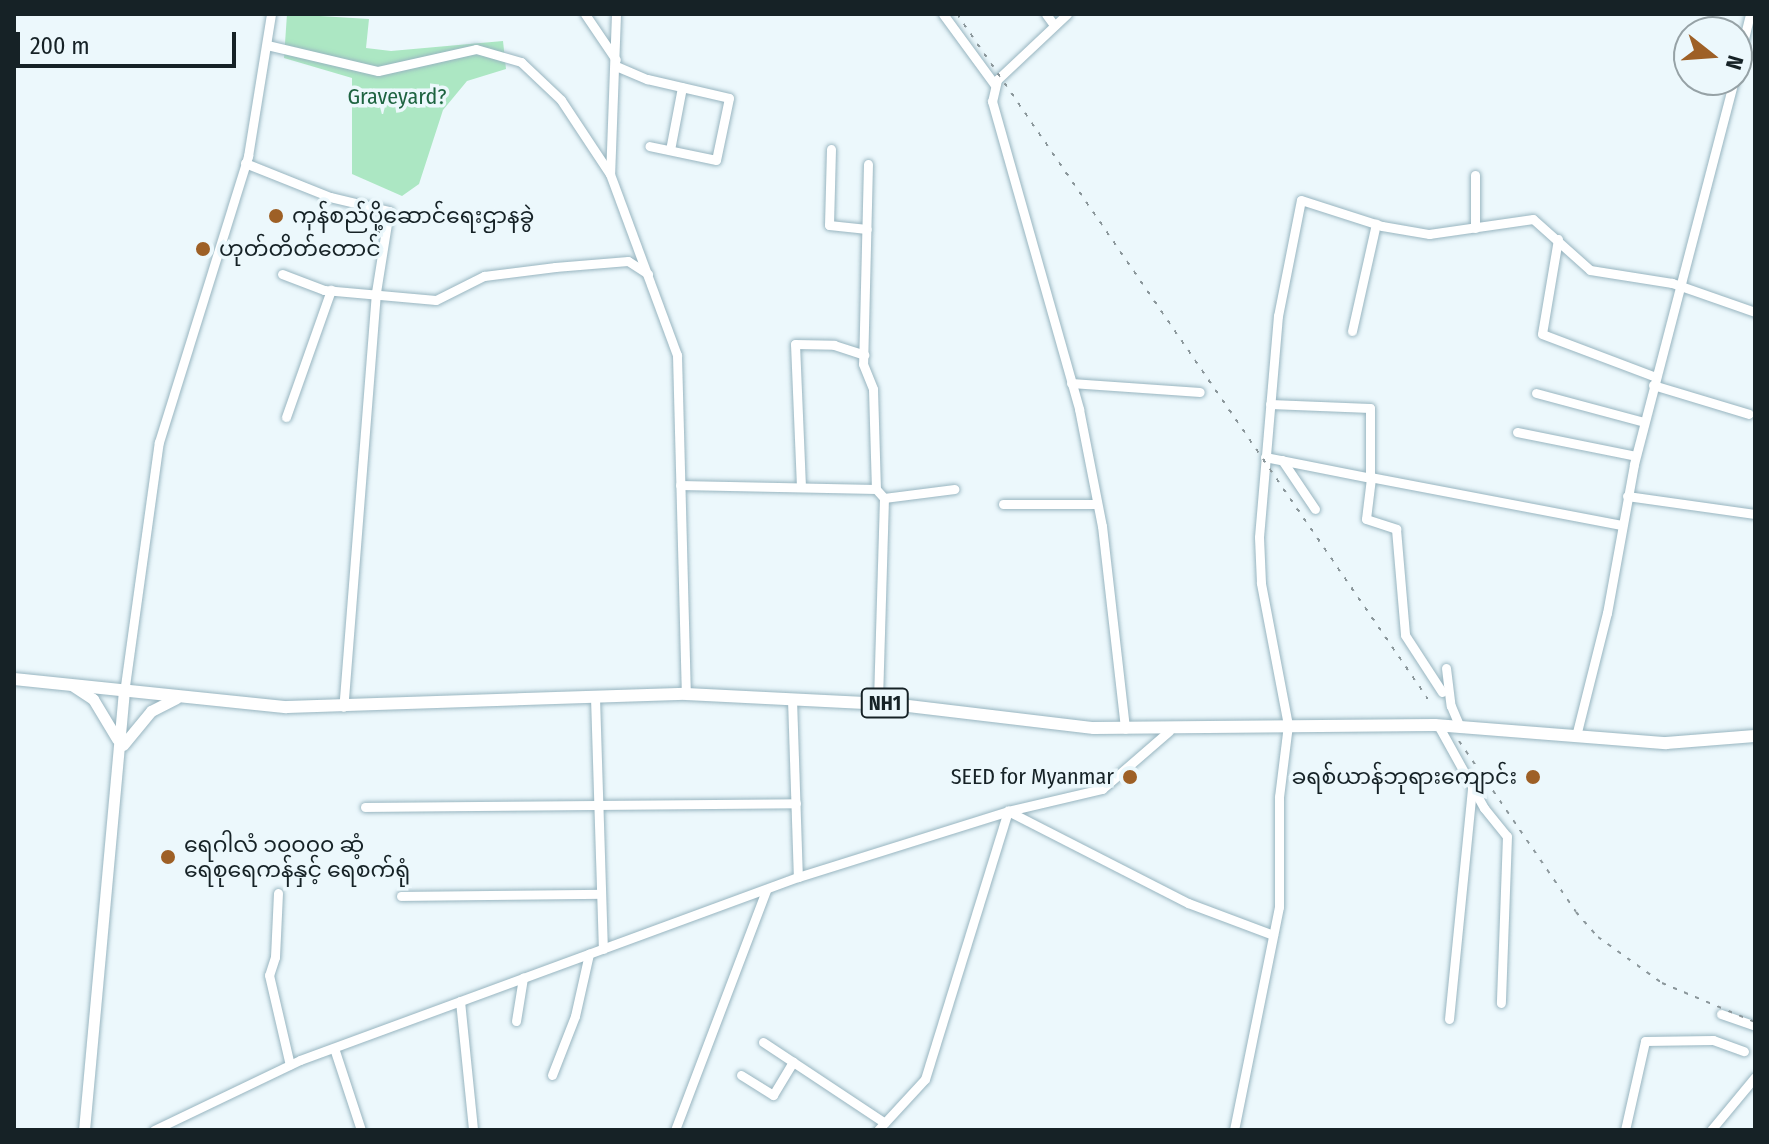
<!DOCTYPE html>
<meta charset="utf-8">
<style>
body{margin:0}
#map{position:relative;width:1769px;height:1144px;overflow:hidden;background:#ecf8fc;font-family:"Fira Sans Condensed","Noto Sans Myanmar",sans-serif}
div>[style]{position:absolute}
.green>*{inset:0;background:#ace7c3}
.roads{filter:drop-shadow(0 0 2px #98b5c0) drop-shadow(0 0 2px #98b5c0)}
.minor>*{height:9px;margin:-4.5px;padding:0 4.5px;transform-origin:4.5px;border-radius:4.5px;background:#fff}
.major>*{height:11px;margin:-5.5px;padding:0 5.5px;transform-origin:5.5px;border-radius:5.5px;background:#fff}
.highway>*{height:12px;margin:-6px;padding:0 6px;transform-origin:6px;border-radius:6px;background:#fff}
.rail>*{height:2px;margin-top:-1px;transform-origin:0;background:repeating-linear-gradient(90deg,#8b979b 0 4px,transparent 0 12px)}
.dots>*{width:22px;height:22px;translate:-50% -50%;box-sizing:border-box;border:4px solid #ecf8fc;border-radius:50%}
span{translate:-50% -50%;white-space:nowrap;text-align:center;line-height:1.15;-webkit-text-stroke:7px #ecf8fc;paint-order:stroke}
.shield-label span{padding:2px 6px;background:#ecf8fc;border:2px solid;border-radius:6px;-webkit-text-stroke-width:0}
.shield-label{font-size:20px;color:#162226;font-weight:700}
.park-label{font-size:22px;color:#1e6441}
.poi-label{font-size:22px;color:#162226}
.left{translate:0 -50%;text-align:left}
.right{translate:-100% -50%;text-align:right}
.frame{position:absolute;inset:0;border:16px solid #162226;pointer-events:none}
.north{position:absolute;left:1673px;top:16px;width:80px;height:80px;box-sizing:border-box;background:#ecf8fc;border:2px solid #96a2a6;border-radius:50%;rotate:107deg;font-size:22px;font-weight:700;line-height:32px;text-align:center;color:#162226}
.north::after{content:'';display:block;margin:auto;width:28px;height:36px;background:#9e6026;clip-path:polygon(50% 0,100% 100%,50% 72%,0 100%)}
.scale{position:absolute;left:16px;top:32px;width:220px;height:36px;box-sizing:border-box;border:4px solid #162226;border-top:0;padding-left:10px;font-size:24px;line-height:28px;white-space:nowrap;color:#162226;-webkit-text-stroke:6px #ecf8fc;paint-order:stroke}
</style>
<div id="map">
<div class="green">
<div style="clip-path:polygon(287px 14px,369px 19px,366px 48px,391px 51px,503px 41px,506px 69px,467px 81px,443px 110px,419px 184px,402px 196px,352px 174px,352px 78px,284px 58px)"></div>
</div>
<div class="roads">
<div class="minor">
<div style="left:585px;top:14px;width:55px;rotate:56deg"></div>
<div style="left:616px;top:14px;width:160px;rotate:92.1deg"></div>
<div style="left:610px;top:174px;width:193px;rotate:69.7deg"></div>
<div style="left:677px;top:355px;width:339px;rotate:88.5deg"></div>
<div style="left:943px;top:14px;width:88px;rotate:53.8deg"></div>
<div style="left:1046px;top:14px;width:14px;rotate:54deg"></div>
<div style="left:1067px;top:14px;width:96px;rotate:136.7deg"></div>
<div style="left:997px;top:80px;width:22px;rotate:103deg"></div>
<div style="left:992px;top:101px;width:320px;rotate:74.2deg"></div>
<div style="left:1079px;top:409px;width:119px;rotate:78.9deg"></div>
<div style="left:1102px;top:526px;width:204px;rotate:83.5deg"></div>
<div style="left:267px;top:45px;width:114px;rotate:13.2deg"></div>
<div style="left:378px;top:71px;width:100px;rotate:-12.7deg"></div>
<div style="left:476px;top:49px;width:47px;rotate:16.1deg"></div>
<div style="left:521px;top:62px;width:55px;rotate:43.5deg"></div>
<div style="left:561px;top:100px;width:89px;rotate:56.5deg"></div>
<div style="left:616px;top:66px;width:34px;rotate:23deg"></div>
<div style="left:647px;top:79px;width:84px;rotate:13deg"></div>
<div style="left:729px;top:98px;width:63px;rotate:101.8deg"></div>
<div style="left:716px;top:160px;width:68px;rotate:-168.2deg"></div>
<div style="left:1737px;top:67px;width:55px;rotate:-76.2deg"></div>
<div style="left:831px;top:149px;width:76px;rotate:91.5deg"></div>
<div style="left:829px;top:225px;width:38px;rotate:6deg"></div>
<div style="left:670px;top:150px;width:64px;rotate:-79.2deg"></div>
<div style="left:245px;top:163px;width:92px;rotate:21.8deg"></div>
<div style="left:330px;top:197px;width:61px;rotate:13.3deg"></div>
<div style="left:389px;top:211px;width:82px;rotate:99.1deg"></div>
<div style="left:376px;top:292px;width:416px;rotate:94.5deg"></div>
<div style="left:868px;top:164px;width:200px;rotate:91.4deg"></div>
<div style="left:863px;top:364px;width:27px;rotate:68deg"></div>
<div style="left:873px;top:389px;width:100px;rotate:88.3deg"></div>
<div style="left:876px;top:489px;width:12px;rotate:48deg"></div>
<div style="left:884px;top:498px;width:205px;rotate:91.7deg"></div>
<div style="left:1475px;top:175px;width:53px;rotate:90deg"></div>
<div style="left:1558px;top:239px;width:96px;rotate:99.6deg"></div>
<div style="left:1542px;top:334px;width:122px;rotate:20.7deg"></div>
<div style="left:282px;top:274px;width:45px;rotate:20.9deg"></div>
<div style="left:324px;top:290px;width:112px;rotate:5.1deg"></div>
<div style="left:436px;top:300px;width:54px;rotate:-26.6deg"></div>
<div style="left:484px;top:276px;width:72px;rotate:-7.2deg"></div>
<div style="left:555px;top:267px;width:73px;rotate:-4.7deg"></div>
<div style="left:628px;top:261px;width:24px;rotate:33deg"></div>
<div style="left:1352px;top:331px;width:110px;rotate:-77.4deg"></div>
<div style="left:1071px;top:383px;width:129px;rotate:4deg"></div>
<div style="left:1653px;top:385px;width:100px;rotate:16.8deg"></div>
<div style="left:1536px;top:393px;width:112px;rotate:15deg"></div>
<div style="left:1270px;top:404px;width:100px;rotate:2.3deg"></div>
<div style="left:1370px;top:408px;width:69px;rotate:90deg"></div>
<div style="left:1370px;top:477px;width:256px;rotate:10.8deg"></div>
<div style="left:286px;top:417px;width:135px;rotate:-70.5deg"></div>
<div style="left:1517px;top:432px;width:121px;rotate:11.4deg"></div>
<div style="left:1265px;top:457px;width:108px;rotate:11.2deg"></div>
<div style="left:1371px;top:478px;width:41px;rotate:97deg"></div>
<div style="left:1366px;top:519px;width:32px;rotate:18deg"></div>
<div style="left:1396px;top:529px;width:106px;rotate:85.1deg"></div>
<div style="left:1405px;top:635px;width:68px;rotate:57deg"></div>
<div style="left:1282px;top:460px;width:59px;rotate:56deg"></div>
<div style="left:680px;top:485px;width:196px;rotate:1.2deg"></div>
<div style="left:801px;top:487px;width:143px;rotate:-92.4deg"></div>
<div style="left:795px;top:344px;width:39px;rotate:1deg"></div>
<div style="left:834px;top:345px;width:32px;rotate:18deg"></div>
<div style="left:1627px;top:496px;width:129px;rotate:8deg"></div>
<div style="left:884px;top:498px;width:71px;rotate:-7.3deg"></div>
<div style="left:1003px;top:504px;width:94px"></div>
<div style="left:1446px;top:668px;width:38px;rotate:83deg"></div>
<div style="left:1451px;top:706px;width:23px;rotate:67deg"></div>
<div style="left:124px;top:693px;width:253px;rotate:-82.1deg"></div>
<div style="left:159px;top:442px;width:300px;rotate:-72.7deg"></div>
<div style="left:248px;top:156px;width:144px;rotate:-80.8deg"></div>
<div style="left:595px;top:697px;width:252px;rotate:88.2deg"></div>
<div style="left:792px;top:699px;width:178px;rotate:88.1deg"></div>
<div style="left:1438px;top:725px;width:95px;rotate:61deg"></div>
<div style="left:1484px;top:808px;width:36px;rotate:51deg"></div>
<div style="left:1507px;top:836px;width:167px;rotate:92.1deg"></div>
<div style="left:1576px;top:736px;width:127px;rotate:-75.9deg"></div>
<div style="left:1607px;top:613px;width:151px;rotate:-79.7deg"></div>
<div style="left:1634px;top:464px;width:397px;rotate:-75.4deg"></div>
<div style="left:365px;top:807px;width:431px;rotate:-0.5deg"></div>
<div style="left:278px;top:893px;width:64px;rotate:92.7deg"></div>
<div style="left:275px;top:957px;width:19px;rotate:108deg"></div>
<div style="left:269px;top:975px;width:92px;rotate:76.9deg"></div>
<div style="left:401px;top:896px;width:200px;rotate:-0.6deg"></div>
<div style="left:460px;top:1001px;width:130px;rotate:84.2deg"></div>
<div style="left:1721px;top:1014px;width:36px;rotate:19deg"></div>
<div style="left:1449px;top:1019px;width:232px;rotate:-84.3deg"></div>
<div style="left:516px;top:1021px;width:44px;rotate:-80.8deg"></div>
<div style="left:763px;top:1042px;width:146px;rotate:33.6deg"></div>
<div style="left:334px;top:1048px;width:86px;rotate:71.8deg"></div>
<div style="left:552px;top:1075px;width:63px;rotate:-68.7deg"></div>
<div style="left:575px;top:1016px;width:64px;rotate:-77.3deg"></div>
<div style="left:741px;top:1075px;width:38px;rotate:32deg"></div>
<div style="left:773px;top:1095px;width:39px;rotate:-59deg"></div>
<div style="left:154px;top:1130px;width:162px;rotate:-25.6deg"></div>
<div style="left:300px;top:1060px;width:531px;rotate:-20.18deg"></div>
<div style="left:798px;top:877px;width:220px;rotate:-17.4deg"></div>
<div style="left:1008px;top:811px;width:97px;rotate:-13.2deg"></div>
<div style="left:1102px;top:789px;width:89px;rotate:-40.9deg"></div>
<div style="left:675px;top:1130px;width:257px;rotate:-69.2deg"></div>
<div style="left:878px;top:1130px;width:69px;rotate:-47.3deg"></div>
<div style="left:925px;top:1079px;width:281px;rotate:-72.8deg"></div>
<div style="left:1008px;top:811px;width:202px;rotate:27.1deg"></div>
<div style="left:1188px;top:903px;width:91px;rotate:20.6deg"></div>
<div style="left:1234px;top:1130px;width:227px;rotate:-78.6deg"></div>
<div style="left:1279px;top:907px;width:110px;rotate:-90deg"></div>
<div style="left:1279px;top:797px;width:73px;rotate:-82.9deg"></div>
<div style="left:1288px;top:725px;width:145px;rotate:-100.8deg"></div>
<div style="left:1261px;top:583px;width:46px;rotate:-92.5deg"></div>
<div style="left:1259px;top:537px;width:222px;rotate:-85.1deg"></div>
<div style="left:1278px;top:316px;width:118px;rotate:-78.8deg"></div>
<div style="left:1301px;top:200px;width:85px;rotate:17.8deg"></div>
<div style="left:1382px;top:226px;width:48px;rotate:9.7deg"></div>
<div style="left:1429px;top:234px;width:105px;rotate:-8.2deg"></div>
<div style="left:1533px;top:219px;width:76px;rotate:41.8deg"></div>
<div style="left:1590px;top:270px;width:83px;rotate:9deg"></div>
<div style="left:1672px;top:283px;width:88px;rotate:19.3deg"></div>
<div style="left:1625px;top:1130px;width:91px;rotate:-77.3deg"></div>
<div style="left:1645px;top:1041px;width:68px;rotate:-0.8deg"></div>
<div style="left:1713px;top:1040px;width:33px;rotate:20deg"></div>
<div style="left:1711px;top:1130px;width:69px;rotate:-50.3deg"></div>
</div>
<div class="major">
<div style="left:73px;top:686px;width:24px;rotate:33deg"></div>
<div style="left:93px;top:699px;width:47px;rotate:59deg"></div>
<div style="left:123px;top:745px;width:44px;rotate:-50.5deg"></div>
<div style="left:151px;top:711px;width:28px;rotate:-27deg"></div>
<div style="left:84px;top:1130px;width:439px;rotate:-84.8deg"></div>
</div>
<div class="highway">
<div style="left:14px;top:679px;width:274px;rotate:5.9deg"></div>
<div style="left:287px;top:707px;width:399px;rotate:-1.9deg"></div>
<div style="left:686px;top:694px;width:214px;rotate:2.9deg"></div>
<div style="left:900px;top:705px;width:195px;rotate:6.8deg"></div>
<div style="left:1094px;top:728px;width:341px;rotate:-0.5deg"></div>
<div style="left:1435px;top:725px;width:232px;rotate:4.5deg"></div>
<div style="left:1666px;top:743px;width:89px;rotate:-4.5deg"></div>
</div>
</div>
<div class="rail">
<div style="left:957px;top:14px;width:831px;rotate:55.49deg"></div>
<div style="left:1459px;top:741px;width:207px;rotate:55.6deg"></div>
<div style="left:1576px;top:912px;width:33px;rotate:49deg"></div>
<div style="left:1598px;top:937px;width:79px;rotate:35.7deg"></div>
<div style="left:1662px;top:983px;width:101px;rotate:22.8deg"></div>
</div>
<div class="dots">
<div style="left:276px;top:216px;background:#9e6026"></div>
<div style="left:203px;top:249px;background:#9e6026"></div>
<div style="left:1130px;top:777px;background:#9e6026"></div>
<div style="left:1533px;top:777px;background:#9e6026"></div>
<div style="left:168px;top:857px;background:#9e6026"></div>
</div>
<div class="shield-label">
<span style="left:885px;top:703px">NH1</span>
</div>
<div class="park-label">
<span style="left:397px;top:97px">Graveyard?</span>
</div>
<div class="poi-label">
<span class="left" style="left:292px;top:216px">ကုန်စည်ပို့ဆောင်ရေးဌာနခွဲ</span>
<span class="left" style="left:219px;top:249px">ဟုတ်တိတ်တောင်</span>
<span class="right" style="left:1114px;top:777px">SEED for Myanmar</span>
<span class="right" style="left:1517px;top:777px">ခရစ်ယာန်ဘုရားကျောင်း</span>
<span class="left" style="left:184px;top:857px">ရေဂါလံ ၁၀၀၀၀ ဆံ့<br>ရေစုရေကန်နှင့် ရေစက်ရုံ</span>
</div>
<div class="frame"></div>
<div class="north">N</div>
<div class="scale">200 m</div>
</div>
